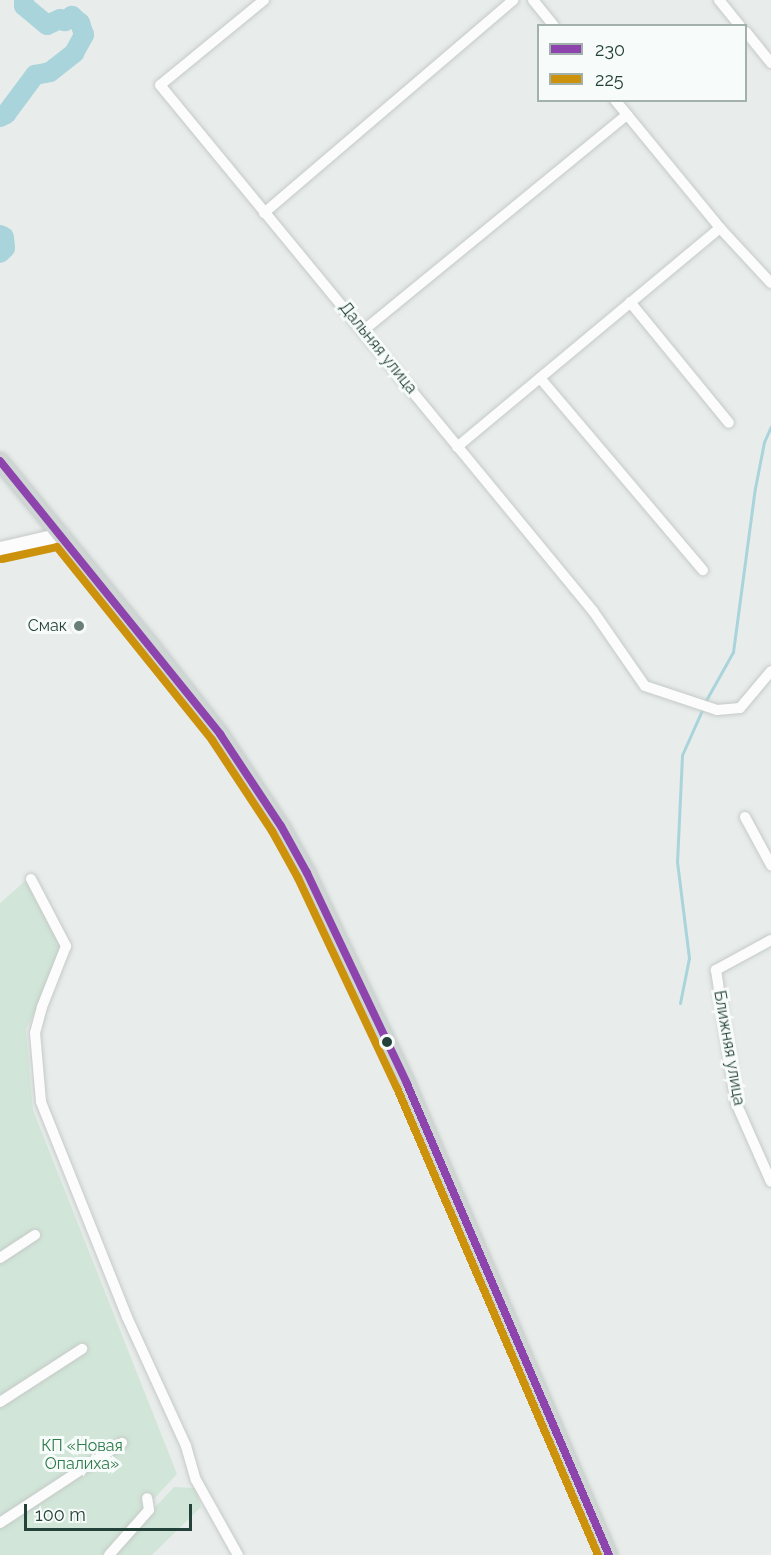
<!DOCTYPE html>
<meta charset="utf-8">
<style>
body{margin:0}
#map{position:relative;width:771px;height:1555px;overflow:hidden;background:#e8edeb;font-family:Raleway,sans-serif}
div>[style]{position:absolute}
.green>*{inset:0;background:#d1e6d8}
.stream>*{height:3px;margin:-1.5px;padding:0 1.5px;transform-origin:1.5px;border-radius:1.5px;background:#a9d4db}
.river>*{height:20px;margin:-10px;padding:0 10px;transform-origin:10px;border-radius:10px;background:#a9d4db}
.roads{filter:drop-shadow(0 0 2px #c5cac8) drop-shadow(0 0 2px #c5cac8)}
.street>*{height:10px;margin:-5px;padding:0 5px;transform-origin:5px;border-radius:5px;background:#fcfcfc}
.secondary>*{height:15px;margin:-7.5px;padding:0 7.5px;transform-origin:7.5px;border-radius:7.5px;background:#fcfcfc}
.primary>*{height:16px;margin:-8px;padding:0 8px;transform-origin:8px;border-radius:8px;background:#cfd7d5}
.bus-1>*{height:8px;margin:-4px;padding:0 4px;transform-origin:4px;border-radius:4px;background:#8e44ad}
.bus-2>*{height:8px;margin:-4px;padding:0 4px;transform-origin:4px;border-radius:4px;background:#cd920c}
.dots>*{width:16px;height:16px;translate:-50% -50%;box-sizing:border-box;border:3px solid #f7fbf9;border-radius:50%}
span{translate:-50% -50%;white-space:nowrap;text-align:center;line-height:1.15;-webkit-text-stroke:6px #f7fbf9;paint-order:stroke}
.street-label{font-size:16px;color:#24423a}
.poi-label{font-size:16px;color:#24423a}
.right{translate:-100% -50%;text-align:right}
.park-label{font-size:16px;color:#2d7a4b}
.legend{position:absolute;left:537px;top:24px;width:210px;height:78px;box-sizing:border-box;background:#f7fbf9;border:2px solid #a3b1ad;margin:0;padding:8px 10px;list-style:none;font-size:18px;color:#24423a}
.legend li{display:flex;align-items:center;gap:12px;height:30px}
.legend b{width:30px;border:2px solid #a3b1ad}
.scale{position:absolute;left:24px;top:1504px;width:168px;height:27px;box-sizing:border-box;border:3px solid #24423a;border-top:0;padding-left:8px;font-size:18px;line-height:21px;white-space:nowrap;color:#24423a;-webkit-text-stroke:4px #f7fbf9;paint-order:stroke}
</style>
<div id="map">
<div class="green">
<div style="clip-path:polygon(31px 876px,69px 947px,26px 1029px,33px 1110px,177px 1474px,102px 1555px,0 1555px,0 903px)"></div>
<div style="clip-path:polygon(174px 1487px,195px 1488px,201px 1507px,152px 1555px,111px 1555px)"></div>
</div>
<div class="stream">
<div style="left:705px;top:702px;width:57px;rotate:-60.8deg"></div>
<div style="left:733px;top:652px;width:165px;rotate:-82.4deg"></div>
<div style="left:755px;top:488px;width:47px;rotate:-78.9deg"></div>
<div style="left:764px;top:442px;width:17px;rotate:-66deg"></div>
<div style="left:680px;top:1003px;width:46px;rotate:-78.7deg"></div>
<div style="left:689px;top:958px;width:97px;rotate:-97.1deg"></div>
<div style="left:677px;top:862px;width:107px;rotate:-87.3deg"></div>
<div style="left:682px;top:755px;width:51px;rotate:-65.9deg"></div>
</div>
<div class="river">
<div style="left:0;top:117px;width:7px;rotate:-27deg"></div>
<div style="left:6px;top:114px;width:49px;rotate:-53.4deg"></div>
<div style="left:35px;top:75px;width:15px;rotate:-11deg"></div>
<div style="left:50px;top:72px;width:31px;rotate:-38deg"></div>
<div style="left:74px;top:53px;width:21px;rotate:-61deg"></div>
<div style="left:84px;top:35px;width:13px;rotate:-108deg"></div>
<div style="left:80px;top:23px;width:11px;rotate:-139deg"></div>
<div style="left:72px;top:16px;width:9px;rotate:144deg"></div>
<div style="left:65px;top:21px;width:5px;rotate:-158deg"></div>
<div style="left:60px;top:19px;width:14px;rotate:155deg"></div>
<div style="left:47px;top:25px;width:30px;rotate:-140deg"></div>
<div style="left:24px;top:6px;width:6px;rotate:-90deg"></div>
<div style="left:0;top:235px;width:4px;rotate:27deg"></div>
<div style="left:4px;top:237px;width:11px;rotate:85deg"></div>
<div style="left:5px;top:248px;width:7px;rotate:135deg"></div>
</div>
<div class="roads">
<div class="street">
<div style="left:264px;top:0;width:134px;rotate:140.7deg"></div>
<div style="left:160px;top:85px;width:681px;rotate:50.54deg"></div>
<div style="left:593px;top:611px;width:91px;rotate:55.3deg"></div>
<div style="left:645px;top:686px;width:76px;rotate:18.4deg"></div>
<div style="left:717px;top:710px;width:23px;rotate:-5deg"></div>
<div style="left:740px;top:708px;width:48px;rotate:-50deg"></div>
<div style="left:533px;top:0;width:33px;rotate:51deg"></div>
<div style="left:719px;top:0;width:33px;rotate:51deg"></div>
<div style="left:746px;top:32px;width:40px;rotate:51deg"></div>
<div style="left:615px;top:100px;width:166px;rotate:50.6deg"></div>
<div style="left:720px;top:228px;width:75px;rotate:47.2deg"></div>
<div style="left:264px;top:213px;width:328px;rotate:-40.5deg"></div>
<div style="left:630px;top:302px;width:156px;rotate:50.7deg"></div>
<div style="left:364px;top:330px;width:340px;rotate:-39.3deg"></div>
<div style="left:540px;top:378px;width:252px;rotate:49.7deg"></div>
<div style="left:457px;top:447px;width:342px;rotate:-39.8deg"></div>
<div style="left:745px;top:817px;width:55px;rotate:61.6deg"></div>
<div style="left:31px;top:879px;width:76px;rotate:62.4deg"></div>
<div style="left:66px;top:946px;width:66px;rotate:111.5deg"></div>
<div style="left:42px;top:1007px;width:27px;rotate:105deg"></div>
<div style="left:35px;top:1033px;width:69px;rotate:85deg"></div>
<div style="left:41px;top:1102px;width:232px;rotate:68.2deg"></div>
<div style="left:127px;top:1317px;width:142px;rotate:65.4deg"></div>
<div style="left:186px;top:1446px;width:35px;rotate:74deg"></div>
<div style="left:196px;top:1480px;width:86px;rotate:60.8deg"></div>
<div style="left:771px;top:940px;width:63px;rotate:151.4deg"></div>
<div style="left:716px;top:970px;width:134px;rotate:81.4deg"></div>
<div style="left:736px;top:1103px;width:86px;rotate:66.1deg"></div>
<div style="left:0;top:1258px;width:42px;rotate:-33.3deg"></div>
<div style="left:0;top:1402px;width:98px;rotate:-32.9deg"></div>
<div style="left:0;top:1523px;width:146px;rotate:-33.3deg"></div>
<div style="left:109px;top:1555px;width:60px;rotate:-48.4deg"></div>
<div style="left:149px;top:1510px;width:12px;rotate:-99deg"></div>
</div>
<div class="secondary">
<div style="left:0;top:549px;width:63px;rotate:-12.9deg"></div>
</div>
<div class="primary">
<div style="left:0;top:461px;width:237px;rotate:50.7deg"></div>
<div style="left:150px;top:644px;width:114px;rotate:52.1deg"></div>
<div style="left:220px;top:734px;width:110px;rotate:56.5deg"></div>
<div style="left:281px;top:826px;width:54px;rotate:61deg"></div>
<div style="left:307px;top:873px;width:233px;rotate:64.6deg"></div>
<div style="left:407px;top:1084px;width:512px;rotate:66.79deg"></div>
</div>
</div>
<div class="bus-1">
<div style="left:0;top:461px;width:351px;rotate:51.1deg"></div>
<div style="left:220px;top:734px;width:110px;rotate:56.5deg"></div>
<div style="left:281px;top:826px;width:54px;rotate:61deg"></div>
<div style="left:307px;top:873px;width:233px;rotate:64.6deg"></div>
<div style="left:407px;top:1084px;width:512px;rotate:66.79deg"></div>
</div>
<div class="bus-2">
<div style="left:2px;top:559px;width:56px;rotate:-12.3deg"></div>
<div style="left:57px;top:547px;width:248px;rotate:51.2deg"></div>
<div style="left:212px;top:740px;width:109px;rotate:56.6deg"></div>
<div style="left:272px;top:831px;width:54px;rotate:61deg"></div>
<div style="left:298px;top:878px;width:232px;rotate:64.8deg"></div>
<div style="left:397px;top:1088px;width:508px;rotate:66.71deg"></div>
</div>
<div class="dots">
<div style="left:79px;top:626px;background:#697e78"></div>
<div style="left:387px;top:1042px;background:#24423a"></div>
</div>
<div class="street-label">
<span style="left:378px;top:348px;rotate:51deg">Дальняя улица</span>
<span style="left:729px;top:1048px;rotate:80deg">Ближняя улица</span>
</div>
<div class="poi-label">
<span class="right" style="left:67px;top:626px">Смак</span>
</div>
<div class="park-label">
<span style="left:82px;top:1455px">КП «Новая<br>Опалиха»</span>
</div>
<ul class="legend">
<li><b style="height:8px;background:#8e44ad"></b>230</li>
<li><b style="height:8px;background:#cd920c"></b>225</li>
</ul>
<div class="scale">100 m</div>
</div>
